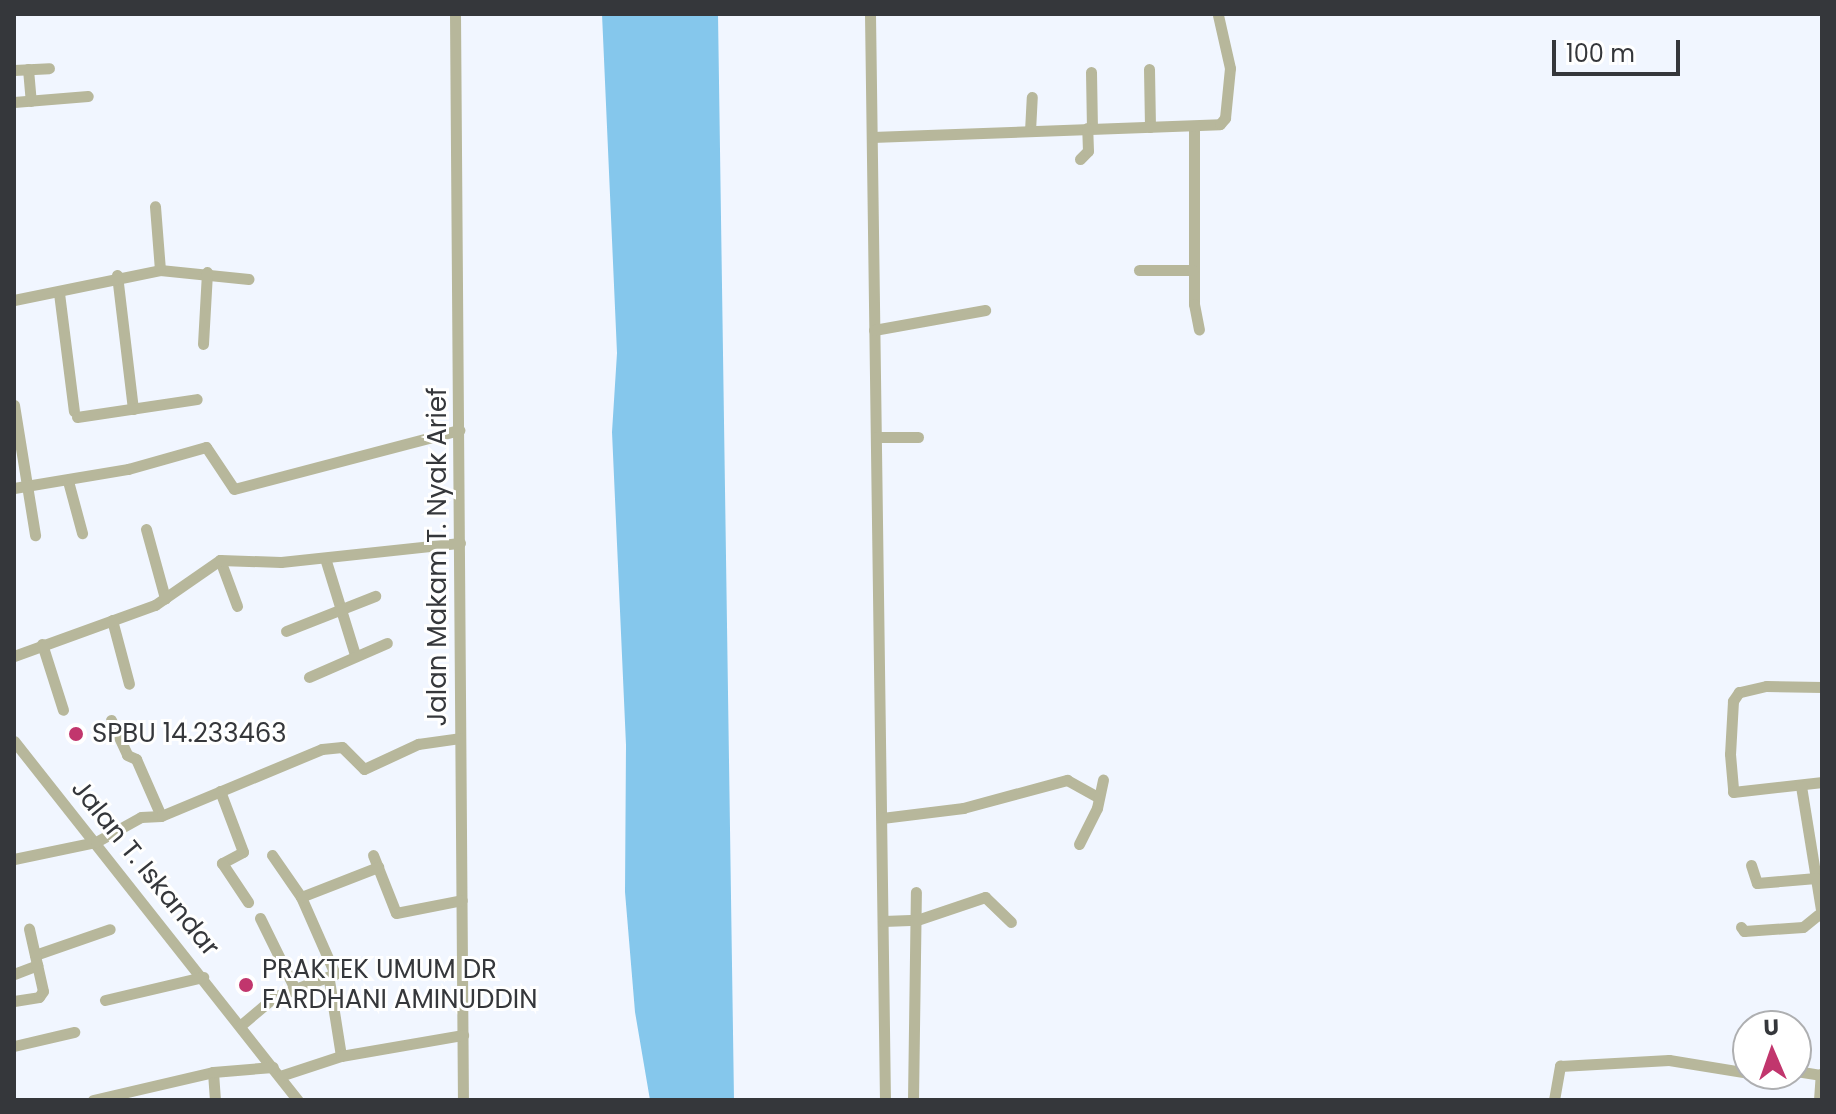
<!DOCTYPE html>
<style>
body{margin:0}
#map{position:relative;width:1836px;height:1114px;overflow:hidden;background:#f1f6ff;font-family:Poppins,sans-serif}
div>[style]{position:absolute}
.water>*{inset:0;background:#85c7ec}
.minor>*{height:11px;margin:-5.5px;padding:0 5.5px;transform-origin:5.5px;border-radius:5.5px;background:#b7b79b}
.dots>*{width:22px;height:22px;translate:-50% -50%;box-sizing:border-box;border:4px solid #fff;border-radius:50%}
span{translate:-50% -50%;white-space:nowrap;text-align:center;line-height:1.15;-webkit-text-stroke:6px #fff;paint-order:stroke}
.street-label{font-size:26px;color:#35373b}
.poi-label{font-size:26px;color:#35373b}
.left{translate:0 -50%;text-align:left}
.frame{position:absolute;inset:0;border:16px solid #35373b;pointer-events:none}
.north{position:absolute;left:1732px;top:1010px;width:80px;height:80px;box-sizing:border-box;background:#fff;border:2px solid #aeafb1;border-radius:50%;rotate:358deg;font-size:22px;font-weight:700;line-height:32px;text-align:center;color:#35373b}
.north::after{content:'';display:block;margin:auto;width:28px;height:36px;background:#c1366d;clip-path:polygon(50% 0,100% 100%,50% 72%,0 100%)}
.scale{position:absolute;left:1552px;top:40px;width:128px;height:36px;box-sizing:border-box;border:4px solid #35373b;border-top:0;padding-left:10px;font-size:24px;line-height:28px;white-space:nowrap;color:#35373b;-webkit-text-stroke:6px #fff;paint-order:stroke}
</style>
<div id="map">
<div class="water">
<div style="clip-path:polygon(602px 14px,718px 14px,734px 1100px,650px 1100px,635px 1012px,625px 892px,626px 745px,612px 432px,617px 353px)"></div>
</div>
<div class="minor">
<div style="left:455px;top:14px;width:1086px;rotate:89.58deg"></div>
<div style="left:870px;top:14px;width:1086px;rotate:89.21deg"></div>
<div style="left:28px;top:69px;width:32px;rotate:85deg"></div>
<div style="left:1149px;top:69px;width:58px;rotate:89deg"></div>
<div style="left:14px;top:70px;width:35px;rotate:-3deg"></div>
<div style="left:1091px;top:72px;width:56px;rotate:89deg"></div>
<div style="left:14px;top:102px;width:74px;rotate:-4.6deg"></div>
<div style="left:1194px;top:126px;width:178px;rotate:90deg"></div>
<div style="left:1194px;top:304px;width:26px;rotate:79deg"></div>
<div style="left:1030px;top:131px;width:34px;rotate:-87deg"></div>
<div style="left:872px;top:137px;width:348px;rotate:-2.1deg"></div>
<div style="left:1220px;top:124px;width:8px;rotate:-50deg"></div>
<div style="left:1225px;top:118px;width:50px;rotate:-84.3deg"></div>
<div style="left:1230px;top:68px;width:54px;rotate:-102.8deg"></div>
<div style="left:1080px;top:159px;width:11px;rotate:-45deg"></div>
<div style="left:1088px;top:151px;width:23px;rotate:-92deg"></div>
<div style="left:160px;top:270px;width:89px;rotate:5.8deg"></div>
<div style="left:1139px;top:270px;width:54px"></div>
<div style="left:117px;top:275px;width:135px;rotate:83.2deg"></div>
<div style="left:59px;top:293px;width:119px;rotate:82.8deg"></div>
<div style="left:14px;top:300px;width:149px;rotate:-11.6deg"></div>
<div style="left:160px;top:270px;width:64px;rotate:-94.5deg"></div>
<div style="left:874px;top:330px;width:113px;rotate:-10.2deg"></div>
<div style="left:203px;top:344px;width:72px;rotate:-86.8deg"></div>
<div style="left:14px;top:405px;width:132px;rotate:80.8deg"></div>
<div style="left:77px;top:417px;width:121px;rotate:-8.5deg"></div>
<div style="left:877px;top:437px;width:41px"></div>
<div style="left:68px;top:481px;width:54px;rotate:74.9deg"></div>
<div style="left:14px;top:488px;width:116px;rotate:-9.5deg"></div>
<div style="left:128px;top:469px;width:81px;rotate:-15.8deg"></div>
<div style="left:206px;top:447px;width:50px;rotate:56.3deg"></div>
<div style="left:234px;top:489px;width:233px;rotate:-14.7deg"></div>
<div style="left:146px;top:529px;width:72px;rotate:74.6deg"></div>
<div style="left:325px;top:558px;width:102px;rotate:72.8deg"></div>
<div style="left:220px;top:560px;width:49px;rotate:69.7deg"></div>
<div style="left:112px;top:620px;width:66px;rotate:75.1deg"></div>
<div style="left:286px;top:631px;width:96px;rotate:-21.5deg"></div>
<div style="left:42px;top:644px;width:69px;rotate:72.3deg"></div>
<div style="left:14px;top:656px;width:150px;rotate:-19.9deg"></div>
<div style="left:155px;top:605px;width:79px;rotate:-34.7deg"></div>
<div style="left:220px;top:560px;width:61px;rotate:1.9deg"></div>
<div style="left:281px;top:562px;width:180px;rotate:-6.1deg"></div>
<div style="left:309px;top:677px;width:85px;rotate:-23.6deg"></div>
<div style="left:1822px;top:687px;width:56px;rotate:-179deg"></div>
<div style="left:1766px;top:686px;width:28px;rotate:167deg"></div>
<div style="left:1739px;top:692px;width:11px;rotate:124deg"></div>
<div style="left:1733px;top:701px;width:53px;rotate:93.2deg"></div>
<div style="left:1730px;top:754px;width:38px;rotate:85deg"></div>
<div style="left:1733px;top:792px;width:90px;rotate:-6.4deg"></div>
<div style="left:111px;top:720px;width:38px;rotate:65deg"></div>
<div style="left:127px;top:755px;width:10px;rotate:24deg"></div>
<div style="left:136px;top:759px;width:62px;rotate:66.3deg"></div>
<div style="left:14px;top:741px;width:458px;rotate:51.7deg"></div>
<div style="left:1801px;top:786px;width:132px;rotate:80.8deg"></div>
<div style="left:220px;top:791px;width:65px;rotate:69.3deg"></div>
<div style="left:243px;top:852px;width:24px;rotate:152deg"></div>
<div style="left:222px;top:863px;width:47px;rotate:56.3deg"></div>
<div style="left:882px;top:818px;width:82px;rotate:-7deg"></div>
<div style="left:963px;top:808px;width:108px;rotate:-15.1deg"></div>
<div style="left:1067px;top:780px;width:35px;rotate:29deg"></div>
<div style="left:1079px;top:844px;width:40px;rotate:-63.4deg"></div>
<div style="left:1097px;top:808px;width:29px;rotate:-78deg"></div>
<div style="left:272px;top:855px;width:51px;rotate:55.4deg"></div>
<div style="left:373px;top:855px;width:62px;rotate:68.4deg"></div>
<div style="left:396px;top:913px;width:67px;rotate:-11.1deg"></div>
<div style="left:14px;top:859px;width:84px;rotate:-11.7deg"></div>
<div style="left:96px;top:842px;width:51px;rotate:-29.1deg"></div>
<div style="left:141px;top:817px;width:20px;rotate:-3deg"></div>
<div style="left:161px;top:816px;width:174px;rotate:-22.6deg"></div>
<div style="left:322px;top:749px;width:20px;rotate:-6deg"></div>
<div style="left:342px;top:747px;width:31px;rotate:45deg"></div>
<div style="left:364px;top:769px;width:60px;rotate:-24.8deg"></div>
<div style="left:418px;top:744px;width:42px;rotate:-8.1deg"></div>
<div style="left:1751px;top:865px;width:19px;rotate:72deg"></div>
<div style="left:1757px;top:883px;width:59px;rotate:-4.8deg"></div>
<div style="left:260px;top:918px;width:79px;rotate:63.8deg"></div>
<div style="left:883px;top:921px;width:34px;rotate:-2deg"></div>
<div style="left:917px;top:920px;width:72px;rotate:-18.7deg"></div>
<div style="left:985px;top:897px;width:36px;rotate:44deg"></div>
<div style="left:1741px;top:927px;width:5px;rotate:53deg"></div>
<div style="left:1744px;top:931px;width:59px;rotate:-3.9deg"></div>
<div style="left:1803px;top:927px;width:19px;rotate:-39deg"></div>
<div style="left:35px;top:955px;width:79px;rotate:-19.1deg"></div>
<div style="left:14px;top:974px;width:25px;rotate:-21deg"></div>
<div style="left:329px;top:980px;width:77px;rotate:81deg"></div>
<div style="left:105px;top:1000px;width:101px;rotate:-13.2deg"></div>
<div style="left:14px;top:1001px;width:25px;rotate:-9deg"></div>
<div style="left:39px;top:997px;width:7px;rotate:-56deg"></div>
<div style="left:43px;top:991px;width:64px;rotate:-102.7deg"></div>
<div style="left:241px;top:1025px;width:43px;rotate:-40.3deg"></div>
<div style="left:274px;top:997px;width:65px;rotate:-20.7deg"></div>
<div style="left:335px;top:974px;width:84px;rotate:-113.8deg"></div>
<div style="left:301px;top:897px;width:83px;rotate:-21.3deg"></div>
<div style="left:14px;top:1046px;width:62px;rotate:-13.1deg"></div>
<div style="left:1796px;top:1071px;width:26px;rotate:9deg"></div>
<div style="left:213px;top:1072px;width:28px;rotate:86deg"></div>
<div style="left:280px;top:1076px;width:64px;rotate:-18.2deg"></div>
<div style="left:341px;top:1056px;width:124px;rotate:-9.8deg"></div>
<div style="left:93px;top:1100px;width:123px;rotate:-13.1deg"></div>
<div style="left:213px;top:1072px;width:60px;rotate:-4.8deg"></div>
<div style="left:913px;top:1100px;width:208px;rotate:-89.2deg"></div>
<div style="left:1554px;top:1100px;width:35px;rotate:-80deg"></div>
<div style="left:1560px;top:1066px;width:109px;rotate:-3.2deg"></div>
<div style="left:1669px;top:1060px;width:80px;rotate:9.3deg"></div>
<div style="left:1819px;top:1100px;width:26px;rotate:-86deg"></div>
</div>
<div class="dots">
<div style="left:76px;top:734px;background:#c1366d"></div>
<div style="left:246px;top:985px;background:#c1366d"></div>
</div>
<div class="street-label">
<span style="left:438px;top:557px;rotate:-90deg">Jalan Makam T. Nyak Arief</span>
<span style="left:145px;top:868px;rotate:51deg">Jalan T. Iskandar</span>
</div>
<div class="poi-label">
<span class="left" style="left:92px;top:734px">SPBU 14.233463</span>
<span class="left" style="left:262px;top:985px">PRAKTEK UMUM DR<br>FARDHANI AMINUDDIN</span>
</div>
<div class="frame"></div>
<div class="north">U</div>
<div class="scale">100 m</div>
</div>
